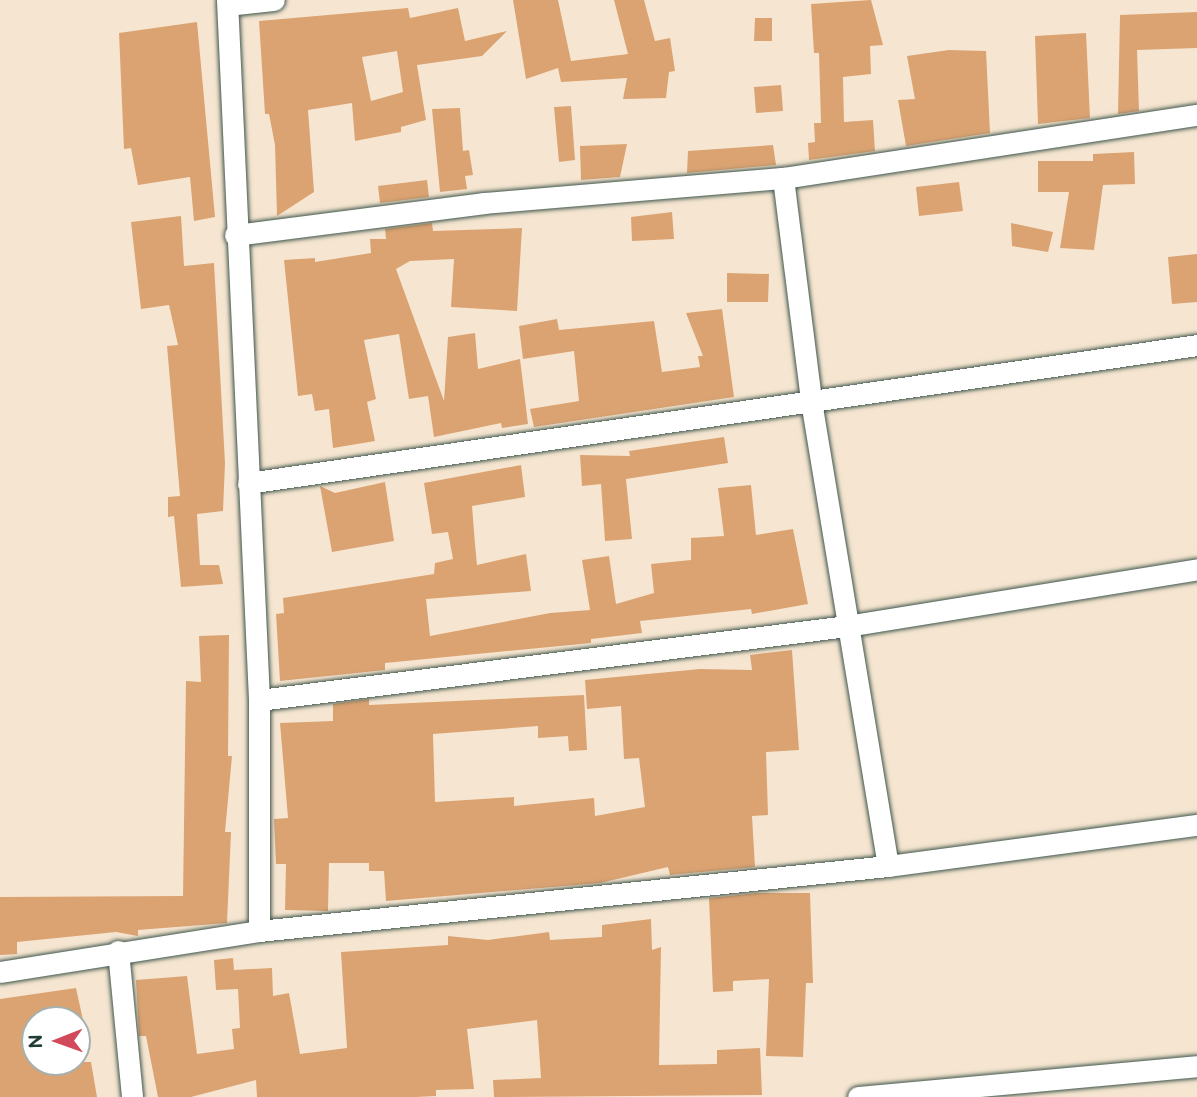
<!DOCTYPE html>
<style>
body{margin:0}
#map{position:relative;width:1197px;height:1097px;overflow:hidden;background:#f6e6d1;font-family:"Balsamiq Sans",sans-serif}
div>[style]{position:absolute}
.building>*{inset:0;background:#dba372}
.roads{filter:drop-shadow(0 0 2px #3f564c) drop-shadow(0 0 2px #3f564c)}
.street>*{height:21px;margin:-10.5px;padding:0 10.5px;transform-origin:10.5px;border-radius:10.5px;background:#fff}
span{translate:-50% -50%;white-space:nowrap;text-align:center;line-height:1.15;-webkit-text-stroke:7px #fff;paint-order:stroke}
.north{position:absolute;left:21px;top:1006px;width:70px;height:70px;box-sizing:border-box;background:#fff;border:2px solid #a5b1ae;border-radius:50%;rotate:269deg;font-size:19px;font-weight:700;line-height:28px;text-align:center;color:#1f3d34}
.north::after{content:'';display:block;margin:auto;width:24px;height:32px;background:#d1495b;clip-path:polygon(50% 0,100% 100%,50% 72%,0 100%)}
</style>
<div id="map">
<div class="building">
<div style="clip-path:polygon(513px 0,558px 0,571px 61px,628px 54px,614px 0,644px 0,655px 41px,670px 38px,675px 71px,669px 72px,666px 98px,623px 99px,627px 78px,561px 82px,558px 68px,526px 79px)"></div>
<div style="clip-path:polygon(871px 0,883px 45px,870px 46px,871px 74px,843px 77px,844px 122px,873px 120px,875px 151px,809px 160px,808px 143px,815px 142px,814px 123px,821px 123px,819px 53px,814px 53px,811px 4px)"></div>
<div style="clip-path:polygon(evenodd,408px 8px,410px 18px,458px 8px,465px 41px,507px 31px,482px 56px,417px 65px,426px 120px,401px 127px,401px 132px,355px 141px,352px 103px,308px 110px,314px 192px,277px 216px,275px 145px,269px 114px,265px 114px,259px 21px,408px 8px,397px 51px,403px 92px,371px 101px,362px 57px,397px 51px)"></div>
<div style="clip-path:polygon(1197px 12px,1197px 48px,1137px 50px,1139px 111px,1118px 114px,1120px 15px)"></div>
<div style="clip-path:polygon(755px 18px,772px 18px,772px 41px,754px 41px)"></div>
<div style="clip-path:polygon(197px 22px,215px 217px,194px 221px,190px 177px,138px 185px,131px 148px,124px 149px,119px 33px)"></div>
<div style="clip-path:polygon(1086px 33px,1090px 118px,1038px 124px,1035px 36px)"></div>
<div style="clip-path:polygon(949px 50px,986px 51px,990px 133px,906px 146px,898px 100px,915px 99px,907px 56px)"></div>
<div style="clip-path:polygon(781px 85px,783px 111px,756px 113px,754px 87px)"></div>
<div style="clip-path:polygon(571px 106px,575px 160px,559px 162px,554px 107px)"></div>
<div style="clip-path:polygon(460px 108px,463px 151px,469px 150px,473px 175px,465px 176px,467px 189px,440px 192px,432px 109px)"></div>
<div style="clip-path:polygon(627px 144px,620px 177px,581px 180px,580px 146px)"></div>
<div style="clip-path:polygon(773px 145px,776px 165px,687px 173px,688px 151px)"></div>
<div style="clip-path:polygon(1134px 152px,1135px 184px,1103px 185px,1094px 250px,1060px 248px,1069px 192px,1038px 192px,1038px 161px,1093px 161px,1093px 154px)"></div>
<div style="clip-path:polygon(427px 180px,429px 197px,380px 203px,378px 186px)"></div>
<div style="clip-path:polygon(959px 182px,963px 211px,919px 216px,916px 187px)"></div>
<div style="clip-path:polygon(672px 212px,674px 239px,632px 241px,631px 217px)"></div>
<div style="clip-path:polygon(181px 216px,184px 266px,214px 263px,225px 463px,223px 511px,197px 514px,200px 565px,219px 565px,223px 584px,181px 587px,174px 516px,168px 517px,168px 497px,180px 496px,167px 346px,178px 345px,169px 305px,141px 309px,131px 222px)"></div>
<div style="clip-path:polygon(432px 223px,433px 231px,522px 228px,517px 311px,451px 307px,454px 259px,410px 261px,396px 269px,444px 401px,448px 337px,475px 333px,478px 369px,520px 359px,528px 424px,502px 428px,501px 423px,434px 437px,428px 396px,409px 399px,399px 334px,364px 340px,376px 399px,367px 402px,375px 441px,333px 448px,329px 409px,315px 411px,312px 394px,298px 396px,284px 260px,315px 258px,315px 262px,371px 253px,370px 239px,386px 239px,385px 229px)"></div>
<div style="clip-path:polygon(1011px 223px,1053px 232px,1048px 252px,1012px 246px)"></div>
<div style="clip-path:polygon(1197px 254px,1197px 302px,1172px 304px,1168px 257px)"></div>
<div style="clip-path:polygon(727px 273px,769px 274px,768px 302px,727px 302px)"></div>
<div style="clip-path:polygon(722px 309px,734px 397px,534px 427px,530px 409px,579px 401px,574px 351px,523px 359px,519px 326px,557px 319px,559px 330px,654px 321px,662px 372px,700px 367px,698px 356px,703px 356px,686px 313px)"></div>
<div style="clip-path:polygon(724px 437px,728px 463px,626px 479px,632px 539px,605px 541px,601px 484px,582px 486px,580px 455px,630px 456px,629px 451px)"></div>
<div style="clip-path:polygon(521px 465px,525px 497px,472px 506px,475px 544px,477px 565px,526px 554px,531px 591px,426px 599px,430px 636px,550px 613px,590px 610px,582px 560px,609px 556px,616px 604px,654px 593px,651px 564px,691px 560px,691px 538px,724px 536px,718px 488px,751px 485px,756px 535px,793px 529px,808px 604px,752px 614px,751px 609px,640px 621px,642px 633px,591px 639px,591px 643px,385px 663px,385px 670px,280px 681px,276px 614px,284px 613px,283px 598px,434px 574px,435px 563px,453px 559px,448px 532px,432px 534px,424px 483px)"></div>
<div style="clip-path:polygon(385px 482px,394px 541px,332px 552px,320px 486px,335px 493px)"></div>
<div style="clip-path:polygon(229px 635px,228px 756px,232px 756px,225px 832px,231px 832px,227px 923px,138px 930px,138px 936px,116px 932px,17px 942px,17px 954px,0 955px,0 897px,183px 896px,186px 681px,201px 682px,199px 636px)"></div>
<div style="clip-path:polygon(792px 650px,799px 750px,766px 752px,768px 815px,752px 816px,755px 867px,670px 875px,668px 867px,600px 883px,386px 901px,384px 871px,369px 871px,369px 863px,329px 863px,328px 911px,285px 910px,286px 864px,276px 864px,274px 819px,288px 818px,280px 723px,333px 721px,333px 704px,369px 699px,369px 705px,584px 695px,587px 750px,569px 751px,568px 736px,538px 738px,538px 726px,433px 734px,435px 802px,514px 797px,514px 806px,594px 798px,595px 816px,645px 807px,639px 758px,624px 759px,621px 706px,587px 709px,585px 680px,700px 669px,752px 670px,750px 655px)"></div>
<div style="clip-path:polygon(757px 893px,810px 893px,813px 983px,806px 983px,803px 1057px,766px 1056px,769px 979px,733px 981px,733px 991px,713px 992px,709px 898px)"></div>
<div style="clip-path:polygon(651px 919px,652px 950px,661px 947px,659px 1065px,717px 1064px,717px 1050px,760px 1048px,762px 1095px,494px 1097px,493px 1080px,541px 1078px,537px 1020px,467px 1029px,474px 1089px,436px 1090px,436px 1096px,416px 1097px,257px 1097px,256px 1080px,191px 1097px,158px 1097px,146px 1036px,139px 1036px,136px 980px,187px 976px,197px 1054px,234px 1049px,232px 1029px,240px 1028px,238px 989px,216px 990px,214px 960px,233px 958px,234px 970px,272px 968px,273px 996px,289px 993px,300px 1054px,347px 1048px,341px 952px,448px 945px,448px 936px,488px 940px,549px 932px,550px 940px,602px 937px,602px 925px)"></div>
<div style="clip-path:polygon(76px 988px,83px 1020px,35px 1020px,35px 1062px,91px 1062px,97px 1097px,0 1097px,0 999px)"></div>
</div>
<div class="roads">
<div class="street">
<div style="left:227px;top:0;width:701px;rotate:87.38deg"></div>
<div style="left:259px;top:700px;width:231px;rotate:90deg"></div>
<div style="left:228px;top:5px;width:46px;rotate:-6.2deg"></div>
<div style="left:783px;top:178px;width:225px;rotate:82.8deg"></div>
<div style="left:811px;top:401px;width:471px;rotate:80.6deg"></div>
<div style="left:235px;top:235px;width:251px;rotate:-7.3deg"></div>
<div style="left:484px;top:203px;width:300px;rotate:-4.8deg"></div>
<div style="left:783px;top:178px;width:419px;rotate:-8.7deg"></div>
<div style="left:248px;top:483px;width:959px;rotate:-8.27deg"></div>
<div style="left:259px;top:700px;width:593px;rotate:-7.17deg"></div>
<div style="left:847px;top:626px;width:355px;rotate:-9.2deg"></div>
<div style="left:118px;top:951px;width:147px;rotate:84.5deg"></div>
<div style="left:0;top:972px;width:262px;rotate:-9deg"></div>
<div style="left:259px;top:931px;width:632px;rotate:-5.9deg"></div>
<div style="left:888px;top:866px;width:312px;rotate:-7.6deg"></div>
<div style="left:858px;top:1097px;width:340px;rotate:-5.2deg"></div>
</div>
</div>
<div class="north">N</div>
</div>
